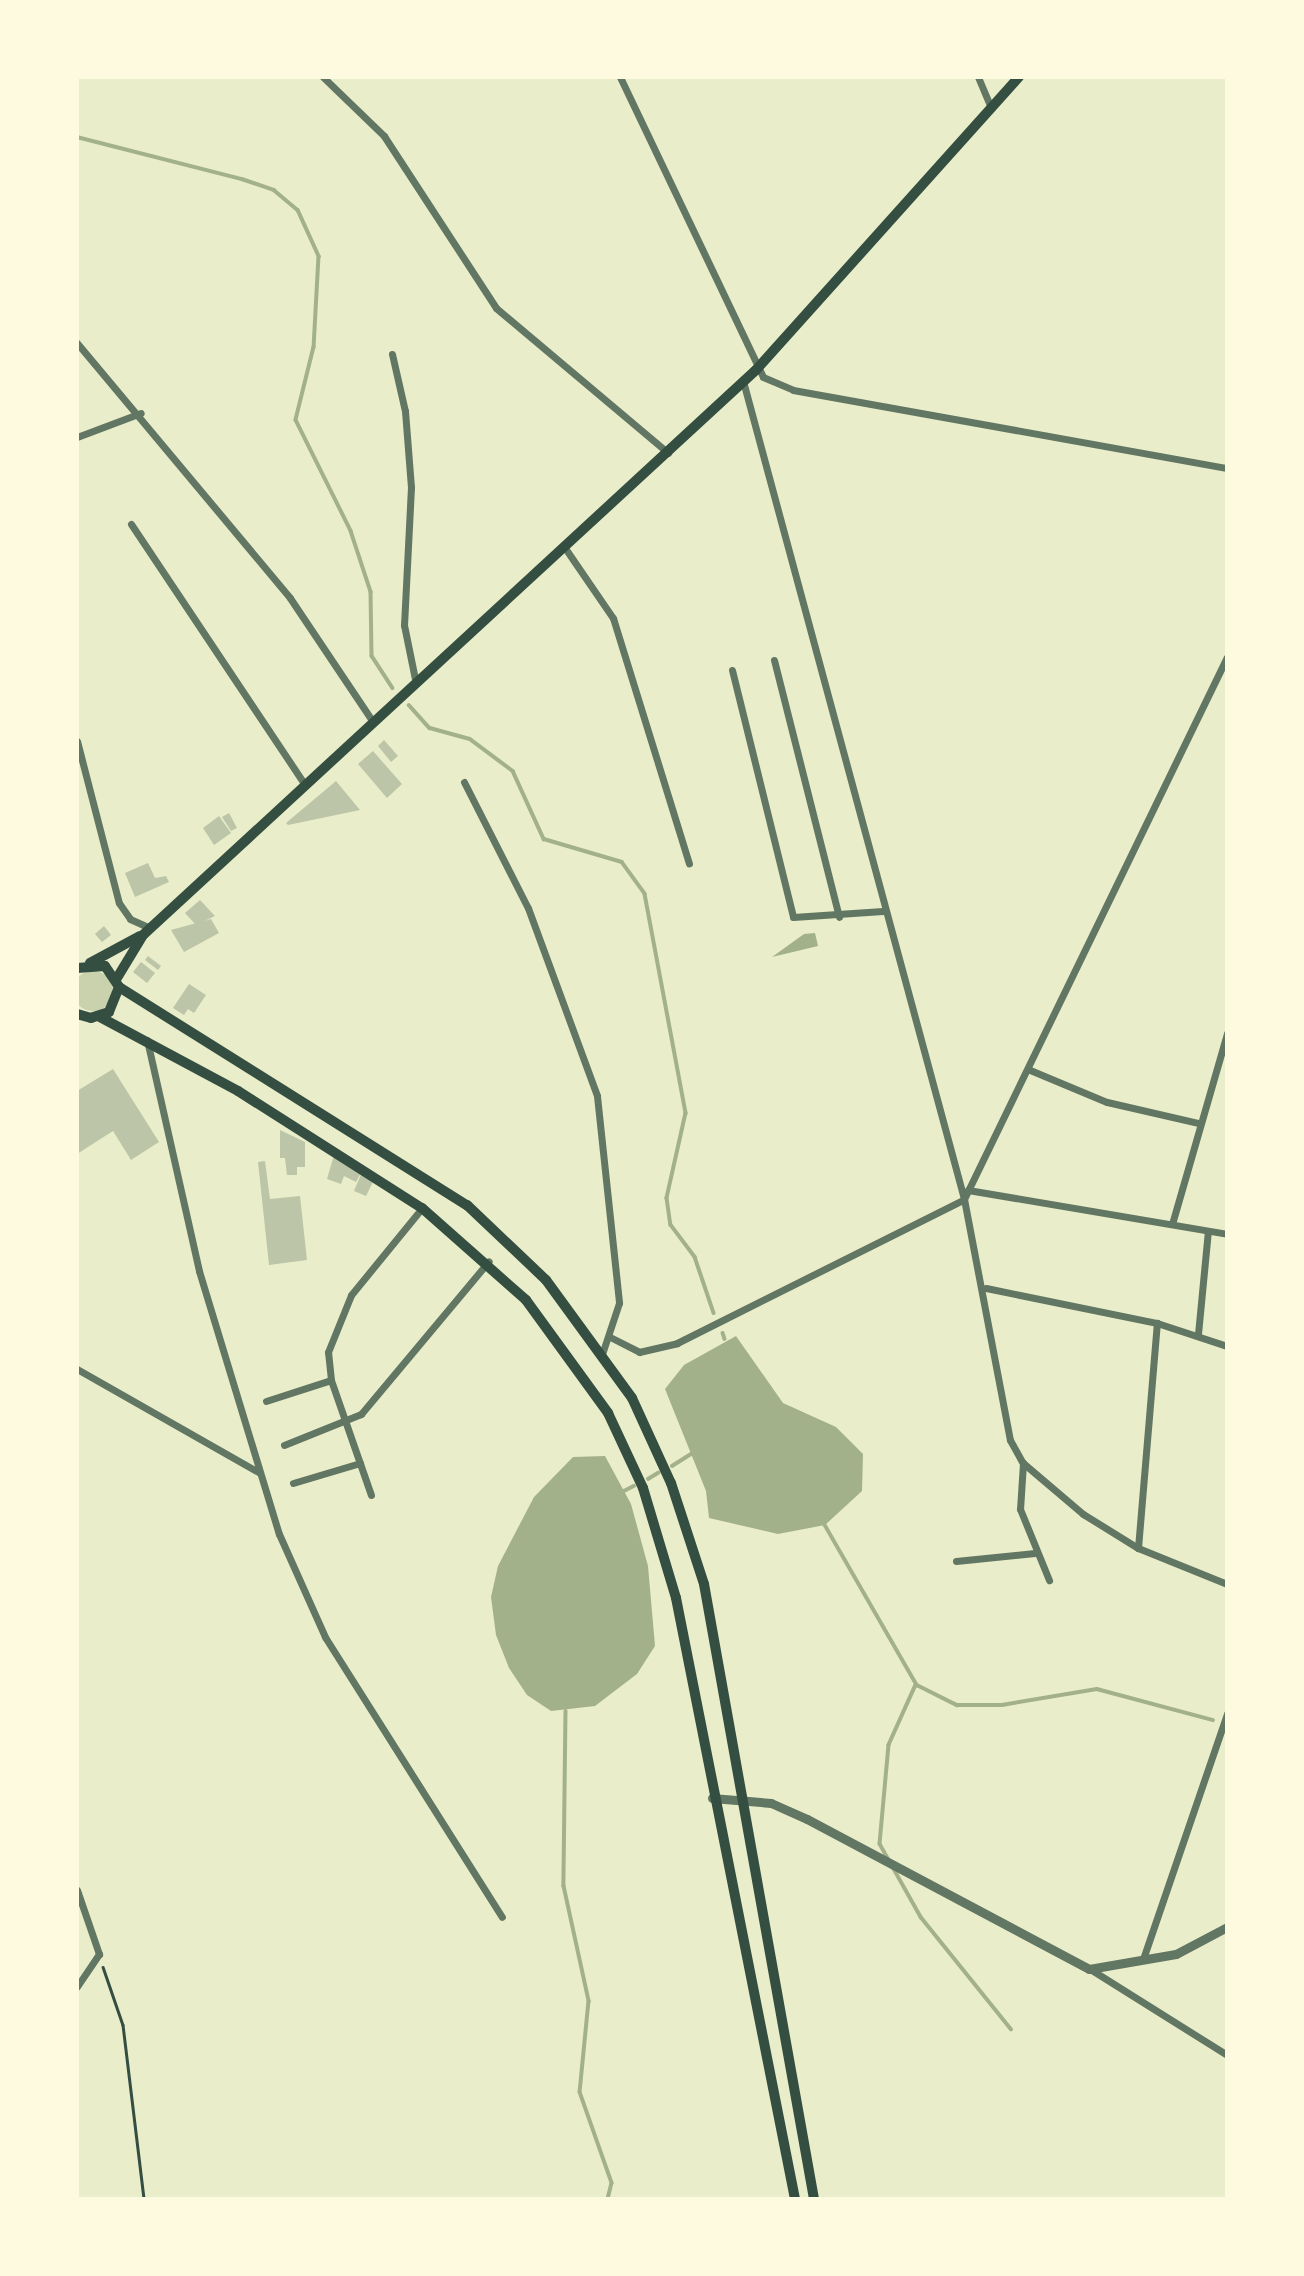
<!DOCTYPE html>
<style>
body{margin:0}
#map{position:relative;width:1304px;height:2276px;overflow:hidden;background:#e9edc9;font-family:Merriweather,serif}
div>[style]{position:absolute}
.green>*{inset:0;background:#cad2ad}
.round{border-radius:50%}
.water>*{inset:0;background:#a3b18a}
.stream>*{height:3.5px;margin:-1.75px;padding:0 1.75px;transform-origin:1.75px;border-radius:1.75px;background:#a3b18a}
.building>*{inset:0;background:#bcc5a7}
.path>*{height:2.5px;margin:-1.25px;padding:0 1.25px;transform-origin:1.25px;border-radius:1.25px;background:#344e41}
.minor>*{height:7px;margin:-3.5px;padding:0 3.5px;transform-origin:3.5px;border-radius:3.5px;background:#617663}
.tertiary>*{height:9px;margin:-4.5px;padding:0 4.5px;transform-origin:4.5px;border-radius:4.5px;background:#617663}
.primary>*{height:10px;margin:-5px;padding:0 5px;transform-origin:5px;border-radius:5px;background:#344e41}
span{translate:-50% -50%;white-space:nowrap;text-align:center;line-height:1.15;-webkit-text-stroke:7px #fefae0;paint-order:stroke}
.frame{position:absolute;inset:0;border:79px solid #fefae0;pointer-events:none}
</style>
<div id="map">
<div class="green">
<div class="round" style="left:73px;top:971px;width:40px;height:40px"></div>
</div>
<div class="water">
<div style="clip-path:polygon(815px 933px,818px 946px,772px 957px,804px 934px)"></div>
<div style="clip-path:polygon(736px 1336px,783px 1403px,836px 1427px,863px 1454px,862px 1491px,825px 1525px,778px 1534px,709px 1518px,706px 1491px,665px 1389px,684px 1365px)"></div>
<div style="clip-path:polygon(605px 1456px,631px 1504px,648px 1566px,655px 1646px,637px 1674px,595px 1706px,551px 1711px,527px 1695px,509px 1668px,496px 1635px,491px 1597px,498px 1566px,534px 1497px,573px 1457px)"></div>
</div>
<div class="stream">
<div style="left:77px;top:137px;width:170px;rotate:14.3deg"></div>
<div style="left:242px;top:179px;width:34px;rotate:19deg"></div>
<div style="left:274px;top:190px;width:31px;rotate:40deg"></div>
<div style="left:298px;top:210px;width:51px;rotate:65.5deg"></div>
<div style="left:319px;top:256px;width:91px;rotate:93.1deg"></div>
<div style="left:314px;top:347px;width:75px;rotate:103.9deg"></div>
<div style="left:296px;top:420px;width:124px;rotate:63.6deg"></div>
<div style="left:351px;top:531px;width:64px;rotate:71.8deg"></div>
<div style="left:371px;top:592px;width:64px;rotate:89.1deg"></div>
<div style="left:372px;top:656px;width:38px;rotate:57deg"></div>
<div style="left:409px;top:705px;width:31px;rotate:48deg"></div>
<div style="left:430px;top:728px;width:41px;rotate:15.4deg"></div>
<div style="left:470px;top:739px;width:54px;rotate:36.7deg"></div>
<div style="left:513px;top:771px;width:75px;rotate:65.5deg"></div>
<div style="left:544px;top:839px;width:81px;rotate:16.4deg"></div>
<div style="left:622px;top:862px;width:39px;rotate:54deg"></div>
<div style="left:645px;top:894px;width:223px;rotate:79.4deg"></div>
<div style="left:686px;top:1113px;width:87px;rotate:102.6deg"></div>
<div style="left:667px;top:1198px;width:27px;rotate:82deg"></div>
<div style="left:671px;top:1225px;width:40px;rotate:53deg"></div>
<div style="left:695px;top:1257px;width:59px;rotate:71.3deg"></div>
<div style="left:723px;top:1333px;width:6px;rotate:72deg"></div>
<div style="left:672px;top:1466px;width:22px;rotate:-32deg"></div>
<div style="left:648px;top:1479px;width:12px;rotate:-31deg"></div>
<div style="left:624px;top:1491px;width:11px;rotate:-27deg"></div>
<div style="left:825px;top:1525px;width:185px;rotate:60.1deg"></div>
<div style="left:917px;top:1685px;width:45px;rotate:26.6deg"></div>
<div style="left:957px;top:1705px;width:45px"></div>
<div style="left:1002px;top:1705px;width:96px;rotate:-9.6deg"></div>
<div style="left:1097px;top:1689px;width:120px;rotate:15deg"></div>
<div style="left:916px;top:1685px;width:66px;rotate:114.2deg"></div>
<div style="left:889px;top:1745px;width:99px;rotate:95.2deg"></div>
<div style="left:880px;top:1844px;width:84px;rotate:60.7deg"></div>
<div style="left:921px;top:1917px;width:144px;rotate:51.2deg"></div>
<div style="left:566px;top:1711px;width:175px;rotate:90.7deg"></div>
<div style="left:564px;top:1886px;width:118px;rotate:77.7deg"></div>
<div style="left:589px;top:2001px;width:91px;rotate:95.6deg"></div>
<div style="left:580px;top:2092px;width:96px;rotate:70.6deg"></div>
<div style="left:612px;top:2183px;width:16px;rotate:104deg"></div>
</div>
<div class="building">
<div style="clip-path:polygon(384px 740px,398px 756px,391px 762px,378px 746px)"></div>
<div style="clip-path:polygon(373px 751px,402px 784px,387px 798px,358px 764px)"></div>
<div style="clip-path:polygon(336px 781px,360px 810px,288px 825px,286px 823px)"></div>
<div style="clip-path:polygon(229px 813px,237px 828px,231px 831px,222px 817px)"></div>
<div style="clip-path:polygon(219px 816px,231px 833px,214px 845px,203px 828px)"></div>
<div style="clip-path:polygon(148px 863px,155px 878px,166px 876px,169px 882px,135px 897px,125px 873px)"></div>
<div style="clip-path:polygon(200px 900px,215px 916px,196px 925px,185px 913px)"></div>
<div style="clip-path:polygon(211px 919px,219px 933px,184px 952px,171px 930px)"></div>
<div style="clip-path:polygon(104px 926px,111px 935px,102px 942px,95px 934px)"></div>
<div style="clip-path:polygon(148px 956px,161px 966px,158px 970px,145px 960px)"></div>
<div style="clip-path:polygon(141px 962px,155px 973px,147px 983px,133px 972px)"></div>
<div style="clip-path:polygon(189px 984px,206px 995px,194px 1013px,188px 1009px,184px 1015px,173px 1008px)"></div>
<div style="clip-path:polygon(113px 1069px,159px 1142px,131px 1160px,113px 1131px,77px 1154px,77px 1091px)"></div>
<div style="clip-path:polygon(280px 1130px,305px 1142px,305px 1167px,297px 1167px,297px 1175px,287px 1175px,285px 1158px,280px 1158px)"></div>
<div style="clip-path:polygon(334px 1155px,362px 1171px,356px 1182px,344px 1176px,341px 1184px,327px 1179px)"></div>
<div style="clip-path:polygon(265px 1161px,270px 1199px,300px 1196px,307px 1260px,269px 1265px,258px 1162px)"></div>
<div style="clip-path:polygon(362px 1172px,375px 1178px,366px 1196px,354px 1191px)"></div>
</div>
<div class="path">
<div style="left:103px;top:1967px;width:61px;rotate:71deg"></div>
<div style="left:123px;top:2025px;width:175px;rotate:83.1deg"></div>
</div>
<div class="minor">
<div style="left:323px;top:77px;width:85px;rotate:44deg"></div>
<div style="left:384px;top:136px;width:205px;rotate:56.9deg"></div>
<div style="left:496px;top:308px;width:225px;rotate:40.1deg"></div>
<div style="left:620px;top:77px;width:332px;rotate:64.5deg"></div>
<div style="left:763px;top:377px;width:33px;rotate:23deg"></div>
<div style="left:793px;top:390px;width:441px;rotate:10.2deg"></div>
<div style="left:978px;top:77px;width:34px;rotate:67deg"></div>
<div style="left:77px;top:343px;width:332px;rotate:50.1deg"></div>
<div style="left:290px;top:598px;width:149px;rotate:56.2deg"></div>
<div style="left:392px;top:354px;width:58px;rotate:77.2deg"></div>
<div style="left:405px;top:411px;width:76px;rotate:85.5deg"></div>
<div style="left:411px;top:487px;width:138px;rotate:92.9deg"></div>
<div style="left:404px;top:625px;width:60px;rotate:78.5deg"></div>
<div style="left:743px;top:381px;width:847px;rotate:74.88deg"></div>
<div style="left:964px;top:1199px;width:245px;rotate:79.2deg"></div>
<div style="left:1010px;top:1440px;width:26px;rotate:61deg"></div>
<div style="left:1023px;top:1463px;width:79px;rotate:40.4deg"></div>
<div style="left:1083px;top:1514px;width:65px;rotate:31.7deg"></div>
<div style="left:1138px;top:1548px;width:96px;rotate:22deg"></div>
<div style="left:77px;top:437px;width:68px;rotate:-20.6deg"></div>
<div style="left:131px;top:524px;width:311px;rotate:56.3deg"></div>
<div style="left:565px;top:548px;width:85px;rotate:55.6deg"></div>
<div style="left:613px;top:618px;width:257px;rotate:72.8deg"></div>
<div style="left:774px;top:660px;width:265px;rotate:75.8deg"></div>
<div style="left:732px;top:670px;width:254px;rotate:76.1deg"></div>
<div style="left:793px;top:917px;width:90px;rotate:-3.8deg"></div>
<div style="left:77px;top:741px;width:167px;rotate:75.5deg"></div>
<div style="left:119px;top:903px;width:19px;rotate:55deg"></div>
<div style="left:130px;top:919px;width:22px;rotate:24deg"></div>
<div style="left:464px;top:782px;width:141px;rotate:63.1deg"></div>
<div style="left:528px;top:908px;width:200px;rotate:69.8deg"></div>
<div style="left:597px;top:1096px;width:208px;rotate:83.9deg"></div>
<div style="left:619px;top:1303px;width:54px;rotate:108.4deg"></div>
<div style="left:147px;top:1040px;width:237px;rotate:77.3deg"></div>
<div style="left:199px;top:1271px;width:275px;rotate:73.1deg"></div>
<div style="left:279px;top:1534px;width:113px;rotate:65.9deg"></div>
<div style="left:325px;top:1637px;width:331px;rotate:57.7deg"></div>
<div style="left:1030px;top:1070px;width:83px;rotate:22.6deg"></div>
<div style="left:1107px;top:1102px;width:93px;rotate:13deg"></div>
<div style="left:968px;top:1190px;width:263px;rotate:9.6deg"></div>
<div style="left:964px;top:1199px;width:602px;rotate:-64.12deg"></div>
<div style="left:1172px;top:1224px;width:199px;rotate:-73.9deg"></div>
<div style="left:986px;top:1288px;width:175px;rotate:11.6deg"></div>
<div style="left:1157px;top:1323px;width:74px;rotate:18.2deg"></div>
<div style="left:1198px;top:1334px;width:103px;rotate:-84.5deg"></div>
<div style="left:610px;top:1337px;width:33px;rotate:27deg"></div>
<div style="left:639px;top:1352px;width:39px;rotate:-13deg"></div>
<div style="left:677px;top:1343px;width:321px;rotate:-26.6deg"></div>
<div style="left:77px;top:1369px;width:208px;rotate:29.6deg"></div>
<div style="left:266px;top:1401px;width:68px;rotate:-17.9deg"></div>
<div style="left:284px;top:1445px;width:83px;rotate:-21.9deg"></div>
<div style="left:361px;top:1414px;width:199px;rotate:-50.1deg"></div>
<div style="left:1023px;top:1463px;width:46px;rotate:93.7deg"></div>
<div style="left:1020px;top:1509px;width:77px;rotate:67.8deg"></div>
<div style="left:293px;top:1483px;width:70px;rotate:-16.6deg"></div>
<div style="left:371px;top:1495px;width:122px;rotate:-109.2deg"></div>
<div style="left:331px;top:1380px;width:28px;rotate:-96deg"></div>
<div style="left:328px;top:1352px;width:61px;rotate:-68deg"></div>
<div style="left:351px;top:1295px;width:112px;rotate:-50.8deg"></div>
<div style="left:1138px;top:1548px;width:226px;rotate:-85.2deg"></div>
<div style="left:956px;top:1561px;width:79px;rotate:-5.8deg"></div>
<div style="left:77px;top:1890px;width:68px;rotate:71deg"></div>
<div style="left:99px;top:1954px;width:40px;rotate:124deg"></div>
<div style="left:1143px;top:1959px;width:260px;rotate:-71.1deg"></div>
<div style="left:1090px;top:1969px;width:162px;rotate:32.1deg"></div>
</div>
<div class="tertiary">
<div style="left:712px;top:1798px;width:59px;rotate:4.8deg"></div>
<div style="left:771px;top:1803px;width:39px;rotate:24deg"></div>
<div style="left:807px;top:1819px;width:319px;rotate:28deg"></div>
<div style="left:1089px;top:1969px;width:88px;rotate:-9.8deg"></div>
<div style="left:1176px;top:1954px;width:58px;rotate:-27.9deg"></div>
</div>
<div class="primary">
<div style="left:90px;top:963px;width:57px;rotate:-28.4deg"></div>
<div style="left:77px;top:968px;width:28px;rotate:-4deg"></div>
<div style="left:105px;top:966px;width:25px;rotate:56deg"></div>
<div style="left:119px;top:987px;width:27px;rotate:112deg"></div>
<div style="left:109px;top:1012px;width:19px;rotate:162deg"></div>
<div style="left:91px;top:1018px;width:15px;rotate:-164deg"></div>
<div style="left:117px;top:978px;width:50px;rotate:-58.8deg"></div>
<div style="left:143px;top:935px;width:834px;rotate:-42.67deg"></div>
<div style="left:756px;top:370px;width:394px;rotate:-48.1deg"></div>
<div style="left:119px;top:987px;width:411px;rotate:32.1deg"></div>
<div style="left:467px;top:1205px;width:109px;rotate:43.5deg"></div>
<div style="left:546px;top:1280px;width:146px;rotate:53.9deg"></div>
<div style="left:632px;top:1398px;width:94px;rotate:65.4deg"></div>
<div style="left:671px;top:1483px;width:106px;rotate:71.9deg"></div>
<div style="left:704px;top:1584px;width:625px;rotate:79.86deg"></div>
<div style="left:100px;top:1017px;width:157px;rotate:28.2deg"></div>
<div style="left:238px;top:1091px;width:218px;rotate:32.5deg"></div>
<div style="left:422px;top:1208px;width:139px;rotate:41.5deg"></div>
<div style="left:526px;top:1300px;width:140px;rotate:54deg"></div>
<div style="left:608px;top:1413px;width:83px;rotate:65deg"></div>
<div style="left:643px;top:1488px;width:115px;rotate:73.3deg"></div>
<div style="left:676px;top:1598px;width:613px;rotate:78.8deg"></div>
</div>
<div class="frame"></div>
</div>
